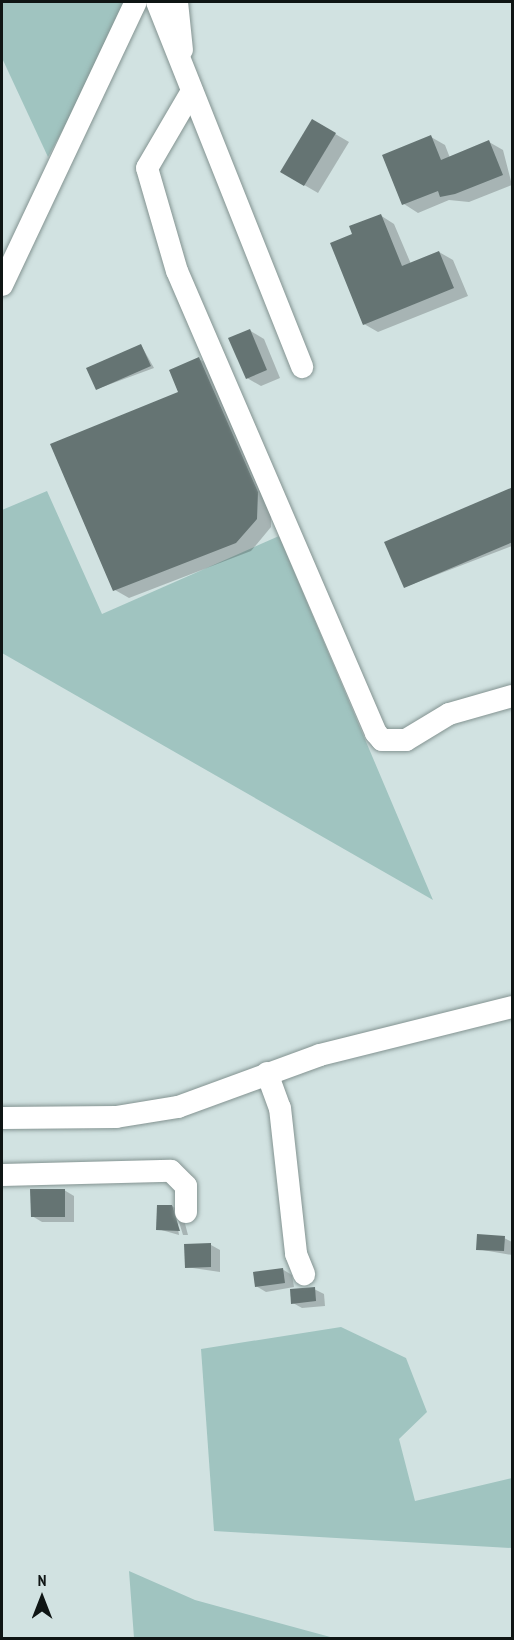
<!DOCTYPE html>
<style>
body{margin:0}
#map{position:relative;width:514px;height:1640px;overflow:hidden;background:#d1e2e1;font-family:"PT Sans Narrow",sans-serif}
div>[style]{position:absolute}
.green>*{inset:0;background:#a0c4c0}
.shadow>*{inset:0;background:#0003}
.building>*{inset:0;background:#657473}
.roads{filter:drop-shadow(0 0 2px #839391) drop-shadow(0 0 2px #839391)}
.minor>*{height:22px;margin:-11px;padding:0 11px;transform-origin:11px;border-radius:11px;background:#fff}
span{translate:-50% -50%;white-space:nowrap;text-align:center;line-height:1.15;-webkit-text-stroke:6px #d1e2e1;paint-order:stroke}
.frame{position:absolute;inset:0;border:3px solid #0f1514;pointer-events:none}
.north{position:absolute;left:12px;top:1568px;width:60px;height:60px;-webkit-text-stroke:4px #d1e2e1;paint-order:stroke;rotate:0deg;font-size:16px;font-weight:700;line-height:24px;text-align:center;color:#0f1514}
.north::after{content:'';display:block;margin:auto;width:21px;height:27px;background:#0f1514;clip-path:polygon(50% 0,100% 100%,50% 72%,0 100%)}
</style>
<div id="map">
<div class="green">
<div style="clip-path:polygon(2px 2px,132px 2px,48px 157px,2px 58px)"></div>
<div style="clip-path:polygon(47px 491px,102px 614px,279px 536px,433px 900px,2px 653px,2px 510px)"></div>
<div style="clip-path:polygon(341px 1327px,406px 1358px,427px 1412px,399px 1439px,415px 1501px,512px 1478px,512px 1548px,214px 1531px,201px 1349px)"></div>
<div style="clip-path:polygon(129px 1571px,195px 1600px,334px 1638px,134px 1638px)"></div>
</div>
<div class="shadow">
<div style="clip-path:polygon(313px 121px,349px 142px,318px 193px,282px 172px)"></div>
<div style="clip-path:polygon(431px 137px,445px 145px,450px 158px,489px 142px,503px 150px,512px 185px,469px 202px,449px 200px,418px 213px,404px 204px,384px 155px)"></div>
<div style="clip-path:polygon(380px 215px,394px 224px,411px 264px,439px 252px,453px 260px,468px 296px,378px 332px,364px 324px,354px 235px)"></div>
<div style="clip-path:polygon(249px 330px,264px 339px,280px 378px,261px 386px,247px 378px)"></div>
<div style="clip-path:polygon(141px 345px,154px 368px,97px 389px)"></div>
<div style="clip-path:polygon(199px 359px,213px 367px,271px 501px,271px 527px,251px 551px,129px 598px,115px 590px,180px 392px)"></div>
<div style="clip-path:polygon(512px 489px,512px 546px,405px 587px)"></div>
<div style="clip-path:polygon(64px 1190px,74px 1196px,74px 1222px,42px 1222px,32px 1216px)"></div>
<div style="clip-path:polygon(172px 1206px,182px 1212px,188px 1235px,183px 1235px,175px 1209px,179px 1235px,158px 1229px)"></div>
<div style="clip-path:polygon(504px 1238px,512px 1242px,512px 1255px,477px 1249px)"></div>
<div style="clip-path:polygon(211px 1245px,220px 1250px,220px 1272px,186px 1267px)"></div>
<div style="clip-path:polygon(282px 1269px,292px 1275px,294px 1287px,266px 1292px,256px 1286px)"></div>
<div style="clip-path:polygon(314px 1289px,324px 1294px,325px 1306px,302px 1308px,293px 1303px)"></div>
</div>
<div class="building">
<div style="clip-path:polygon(312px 119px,336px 133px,304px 186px,280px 172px)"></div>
<div style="clip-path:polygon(431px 135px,441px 160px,489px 140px,503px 175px,455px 194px,440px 197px,438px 191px,402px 205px,382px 155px)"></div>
<div style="clip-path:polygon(381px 214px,402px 266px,439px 251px,454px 288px,363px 325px,330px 243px,352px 234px,349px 226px)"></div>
<div style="clip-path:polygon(250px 329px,267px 370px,246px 379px,228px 338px)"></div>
<div style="clip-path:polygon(141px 344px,151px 366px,96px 390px,86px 368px)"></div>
<div style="clip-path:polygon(199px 357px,258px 492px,257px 519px,236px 543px,113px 591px,50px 444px,178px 392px,169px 370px)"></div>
<div style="clip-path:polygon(513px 487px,513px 542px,404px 588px,384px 542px)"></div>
<div style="clip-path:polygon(30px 1189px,65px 1189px,65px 1217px,31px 1217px)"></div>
<div style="clip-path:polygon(157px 1205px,172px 1205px,180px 1231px,156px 1230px)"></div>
<div style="clip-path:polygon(477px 1234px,505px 1236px,504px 1251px,476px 1250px)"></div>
<div style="clip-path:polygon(211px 1243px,211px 1267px,185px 1268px,184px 1244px)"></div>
<div style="clip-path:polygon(283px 1268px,285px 1283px,255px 1287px,253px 1272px)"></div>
<div style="clip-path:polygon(315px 1287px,316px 1301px,291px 1304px,290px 1289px)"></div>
</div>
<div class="roads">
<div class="minor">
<div style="left:157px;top:2px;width:393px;rotate:68.3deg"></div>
<div style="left:177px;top:2px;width:48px;rotate:84.1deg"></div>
<div style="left:192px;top:91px;width:89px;rotate:120.3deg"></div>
<div style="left:147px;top:168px;width:107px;rotate:73.8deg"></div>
<div style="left:177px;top:271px;width:503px;rotate:66.7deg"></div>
<div style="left:376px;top:733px;width:9px;rotate:49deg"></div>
<div style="left:382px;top:740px;width:24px"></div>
<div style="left:406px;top:740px;width:50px;rotate:-31.2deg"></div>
<div style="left:449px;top:714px;width:66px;rotate:-15.9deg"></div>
<div style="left:2px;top:285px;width:313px;rotate:-64.7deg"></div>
<div style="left:267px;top:1073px;width:37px;rotate:70deg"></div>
<div style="left:280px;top:1108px;width:147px;rotate:83.7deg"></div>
<div style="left:296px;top:1254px;width:22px;rotate:68deg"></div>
<div style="left:2px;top:1118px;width:114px;rotate:-0.5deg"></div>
<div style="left:116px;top:1117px;width:63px;rotate:-9.2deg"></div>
<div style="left:178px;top:1107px;width:151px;rotate:-20.1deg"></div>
<div style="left:320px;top:1055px;width:198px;rotate:-14deg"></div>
<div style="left:2px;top:1175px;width:169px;rotate:-1.4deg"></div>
<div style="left:171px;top:1171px;width:21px;rotate:45deg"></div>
<div style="left:186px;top:1186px;width:26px;rotate:90deg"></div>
</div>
</div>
<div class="frame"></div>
<div class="north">N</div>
</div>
